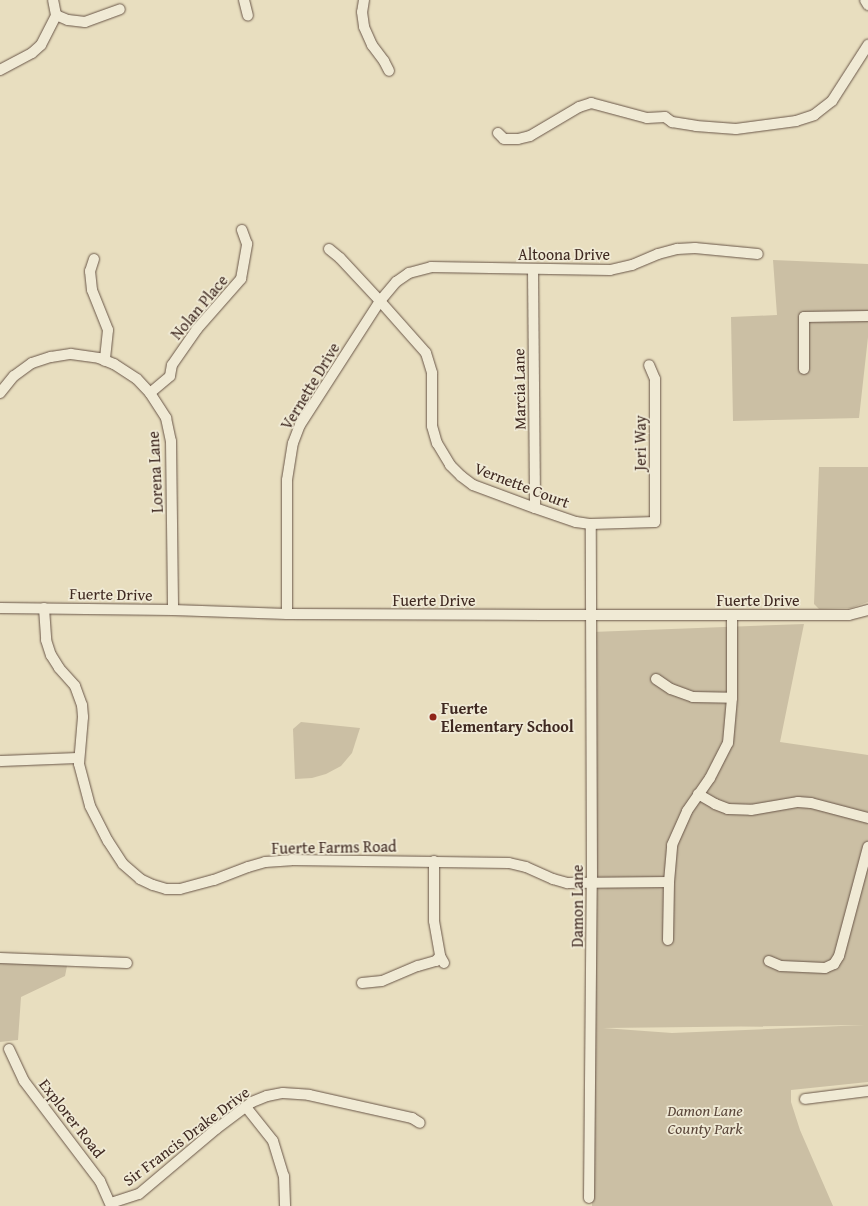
<!DOCTYPE html>
<style>
body{margin:0}
#map{position:relative;width:868px;height:1206px;overflow:hidden;background:#e8debf;font-family:"Gentium Book Plus",serif}
div>[style]{position:absolute}
.green>*{inset:0;background:#cbbfa4}
.roads{filter:drop-shadow(0 0 1px #695648) drop-shadow(0 0 1px #695648)}
.minor>*{height:10px;margin:-5px;padding:0 5px;transform-origin:5px;border-radius:5px;background:#f0ead5}
.dots>*{width:11px;height:11px;translate:-50% -50%;box-sizing:border-box;border:2px solid #f0ead5;border-radius:50%}
span{translate:-50% -50%;white-space:nowrap;text-align:center;line-height:1.15;-webkit-text-stroke:3.5px #f0ead5;paint-order:stroke}
.street-label{font-size:16px;color:#3f2921}
.poi-label{font-size:16px;color:#3f2921;font-weight:700}
.left{translate:0 -50%;text-align:left}
.park-label{font-size:16px;color:#5b473b;font-style:italic}
</style>
<div id="map">
<div class="green">
<div style="clip-path:polygon(773px 260px,868px 264px,868px 337px,859px 418px,733px 421px,731px 317px,777px 315px)"></div>
<div style="clip-path:polygon(819px 467px,868px 467px,868px 602px,851px 608px,819px 609px,814px 604px)"></div>
<div style="clip-path:polygon(evenodd,804px 624px,780px 742px,868px 755px,868px 1082px,791px 1090px,791px 1102px,800px 1130px,833px 1206px,592px 1206px,592px 632px,804px 624px,865px 1025px,672px 1033px,603px 1028px,865px 1025px)"></div>
<div style="clip-path:polygon(301px 722px,360px 728px,352px 753px,341px 766px,326px 774px,312px 778px,295px 779px,293px 729px)"></div>
<div style="clip-path:polygon(0 958px,68px 961px,65px 976px,21px 997px,18px 1040px,0 1042px)"></div>
</div>
<div class="roads">
<div class="minor">
<div style="left:244px;top:0;width:16px;rotate:76deg"></div>
<div style="left:364px;top:0;width:12px;rotate:99deg"></div>
<div style="left:362px;top:12px;width:15px;rotate:82deg"></div>
<div style="left:364px;top:27px;width:20px;rotate:66deg"></div>
<div style="left:372px;top:45px;width:20px;rotate:53deg"></div>
<div style="left:384px;top:61px;width:11px;rotate:63deg"></div>
<div style="left:865px;top:0;width:6px;rotate:59deg"></div>
<div style="left:56px;top:15px;width:13px;rotate:23deg"></div>
<div style="left:68px;top:20px;width:17px;rotate:7deg"></div>
<div style="left:85px;top:22px;width:37px;rotate:-20deg"></div>
<div style="left:0;top:70px;width:36px;rotate:-28deg"></div>
<div style="left:32px;top:53px;width:12px;rotate:-42deg"></div>
<div style="left:41px;top:45px;width:34px;rotate:-63deg"></div>
<div style="left:56px;top:15px;width:15px;rotate:-101deg"></div>
<div style="left:498px;top:133px;width:8px;rotate:45deg"></div>
<div style="left:504px;top:139px;width:14px"></div>
<div style="left:518px;top:139px;width:12px;rotate:-14deg"></div>
<div style="left:530px;top:136px;width:57px;rotate:-30.6deg"></div>
<div style="left:579px;top:107px;width:13px;rotate:-18deg"></div>
<div style="left:591px;top:103px;width:58px;rotate:15deg"></div>
<div style="left:647px;top:118px;width:18px;rotate:-3deg"></div>
<div style="left:665px;top:117px;width:9px;rotate:36deg"></div>
<div style="left:672px;top:122px;width:24px;rotate:9deg"></div>
<div style="left:696px;top:126px;width:40px;rotate:4.3deg"></div>
<div style="left:736px;top:129px;width:61px;rotate:-7.6deg"></div>
<div style="left:796px;top:121px;width:19px;rotate:-18deg"></div>
<div style="left:814px;top:115px;width:23px;rotate:-38deg"></div>
<div style="left:832px;top:101px;width:67px;rotate:-57.3deg"></div>
<div style="left:329px;top:249px;width:14px;rotate:39deg"></div>
<div style="left:340px;top:258px;width:59px;rotate:47.1deg"></div>
<div style="left:380px;top:301px;width:69px;rotate:48.5deg"></div>
<div style="left:426px;top:353px;width:21px;rotate:73deg"></div>
<div style="left:432px;top:373px;width:53px;rotate:90deg"></div>
<div style="left:432px;top:426px;width:18px;rotate:74deg"></div>
<div style="left:437px;top:443px;width:26px;rotate:59deg"></div>
<div style="left:450px;top:465px;width:16px;rotate:45deg"></div>
<div style="left:461px;top:476px;width:15px;rotate:37deg"></div>
<div style="left:473px;top:485px;width:66px;rotate:20.4deg"></div>
<div style="left:535px;top:508px;width:43px;rotate:18.9deg"></div>
<div style="left:576px;top:522px;width:15px;rotate:8deg"></div>
<div style="left:591px;top:524px;width:64px;rotate:-1.8deg"></div>
<div style="left:655px;top:522px;width:143px;rotate:-90deg"></div>
<div style="left:655px;top:379px;width:15px;rotate:-113deg"></div>
<div style="left:94px;top:259px;width:13px;rotate:108deg"></div>
<div style="left:90px;top:271px;width:19px;rotate:84deg"></div>
<div style="left:92px;top:290px;width:43px;rotate:68.2deg"></div>
<div style="left:108px;top:330px;width:31px;rotate:96deg"></div>
<div style="left:533px;top:270px;width:238px;rotate:89.5deg"></div>
<div style="left:804px;top:369px;width:52px;rotate:-90deg"></div>
<div style="left:804px;top:317px;width:64px;rotate:-0.9deg"></div>
<div style="left:0;top:393px;width:22px;rotate:-51deg"></div>
<div style="left:14px;top:376px;width:22px;rotate:-36deg"></div>
<div style="left:32px;top:363px;width:20px;rotate:-18deg"></div>
<div style="left:51px;top:357px;width:20px;rotate:-9deg"></div>
<div style="left:71px;top:354px;width:28px;rotate:8deg"></div>
<div style="left:99px;top:358px;width:16px;rotate:22deg"></div>
<div style="left:114px;top:364px;width:27px;rotate:33deg"></div>
<div style="left:137px;top:379px;width:19px;rotate:47deg"></div>
<div style="left:150px;top:393px;width:30px;rotate:57deg"></div>
<div style="left:166px;top:418px;width:24px;rotate:78deg"></div>
<div style="left:171px;top:441px;width:169px;rotate:89.3deg"></div>
<div style="left:150px;top:393px;width:26px;rotate:-40deg"></div>
<div style="left:170px;top:376px;width:11px;rotate:-80deg"></div>
<div style="left:172px;top:365px;width:44px;rotate:-55.2deg"></div>
<div style="left:197px;top:329px;width:67px;rotate:-48.7deg"></div>
<div style="left:241px;top:279px;width:36px;rotate:-80deg"></div>
<div style="left:247px;top:244px;width:15px;rotate:-110deg"></div>
<div style="left:0;top:608px;width:173px;rotate:0.7deg"></div>
<div style="left:173px;top:610px;width:114px;rotate:2deg"></div>
<div style="left:287px;top:614px;width:256px;rotate:0.2deg"></div>
<div style="left:543px;top:615px;width:306px"></div>
<div style="left:849px;top:615px;width:20px;rotate:-15deg"></div>
<div style="left:44px;top:608px;width:32px;rotate:86deg"></div>
<div style="left:46px;top:640px;width:16px;rotate:72deg"></div>
<div style="left:51px;top:655px;width:15px;rotate:58deg"></div>
<div style="left:59px;top:668px;width:24px;rotate:48deg"></div>
<div style="left:75px;top:686px;width:20px;rotate:70deg"></div>
<div style="left:82px;top:705px;width:12px;rotate:85deg"></div>
<div style="left:83px;top:717px;width:47px;rotate:94.9deg"></div>
<div style="left:79px;top:764px;width:43px;rotate:75.3deg"></div>
<div style="left:90px;top:806px;width:39px;rotate:63deg"></div>
<div style="left:108px;top:841px;width:27px;rotate:57deg"></div>
<div style="left:123px;top:864px;width:23px;rotate:41deg"></div>
<div style="left:140px;top:879px;width:14px;rotate:25deg"></div>
<div style="left:153px;top:885px;width:14px;rotate:17deg"></div>
<div style="left:166px;top:889px;width:14px"></div>
<div style="left:180px;top:889px;width:35px;rotate:-15deg"></div>
<div style="left:214px;top:880px;width:36px;rotate:-21deg"></div>
<div style="left:248px;top:867px;width:18px;rotate:-16deg"></div>
<div style="left:265px;top:862px;width:26px;rotate:-4deg"></div>
<div style="left:291px;top:860px;width:218px;rotate:0.8deg"></div>
<div style="left:509px;top:863px;width:17px;rotate:13deg"></div>
<div style="left:526px;top:867px;width:30px;rotate:24deg"></div>
<div style="left:553px;top:879px;width:15px;rotate:16deg"></div>
<div style="left:567px;top:883px;width:102px;rotate:-0.6deg"></div>
<div style="left:287px;top:614px;width:134px;rotate:-90deg"></div>
<div style="left:287px;top:480px;width:37px;rotate:-81deg"></div>
<div style="left:293px;top:443px;width:19px;rotate:-69deg"></div>
<div style="left:300px;top:425px;width:148px;rotate:-57.2deg"></div>
<div style="left:380px;top:301px;width:25px;rotate:-50deg"></div>
<div style="left:396px;top:282px;width:16px;rotate:-35deg"></div>
<div style="left:409px;top:273px;width:23px;rotate:-15deg"></div>
<div style="left:431px;top:267px;width:179px;rotate:1deg"></div>
<div style="left:610px;top:270px;width:23px;rotate:-13deg"></div>
<div style="left:632px;top:265px;width:28px;rotate:-23deg"></div>
<div style="left:658px;top:254px;width:20px;rotate:-15deg"></div>
<div style="left:677px;top:249px;width:18px;rotate:-3deg"></div>
<div style="left:695px;top:248px;width:63px;rotate:5.4deg"></div>
<div style="left:656px;top:679px;width:18px;rotate:34deg"></div>
<div style="left:671px;top:689px;width:23px;rotate:20deg"></div>
<div style="left:693px;top:697px;width:39px;rotate:1deg"></div>
<div style="left:0;top:761px;width:79px;rotate:-2.2deg"></div>
<div style="left:698px;top:794px;width:20px;rotate:30deg"></div>
<div style="left:715px;top:804px;width:14px;rotate:21deg"></div>
<div style="left:728px;top:809px;width:23px;rotate:2deg"></div>
<div style="left:751px;top:810px;width:48px;rotate:-9.7deg"></div>
<div style="left:798px;top:802px;width:13px;rotate:4deg"></div>
<div style="left:811px;top:803px;width:59px;rotate:14.7deg"></div>
<div style="left:434px;top:861px;width:60px;rotate:90deg"></div>
<div style="left:434px;top:921px;width:36px;rotate:80deg"></div>
<div style="left:440px;top:956px;width:8px;rotate:60deg"></div>
<div style="left:668px;top:940px;width:58px;rotate:-89deg"></div>
<div style="left:669px;top:882px;width:37px;rotate:-85deg"></div>
<div style="left:672px;top:845px;width:37px;rotate:-66deg"></div>
<div style="left:687px;top:811px;width:40px;rotate:-55.1deg"></div>
<div style="left:710px;top:778px;width:39px;rotate:-63deg"></div>
<div style="left:728px;top:743px;width:45px;rotate:-84.9deg"></div>
<div style="left:732px;top:698px;width:83px;rotate:-90deg"></div>
<div style="left:0;top:958px;width:127px;rotate:2.3deg"></div>
<div style="left:769px;top:961px;width:13px;rotate:23deg"></div>
<div style="left:781px;top:966px;width:44px;rotate:2.6deg"></div>
<div style="left:825px;top:968px;width:10px;rotate:-24deg"></div>
<div style="left:834px;top:964px;width:9px;rotate:-58deg"></div>
<div style="left:839px;top:956px;width:113px;rotate:-75.1deg"></div>
<div style="left:362px;top:983px;width:20px;rotate:-6deg"></div>
<div style="left:382px;top:981px;width:39px;rotate:-23deg"></div>
<div style="left:418px;top:966px;width:19px;rotate:-16deg"></div>
<div style="left:436px;top:961px;width:6px;rotate:-51deg"></div>
<div style="left:9px;top:1049px;width:35px;rotate:65deg"></div>
<div style="left:24px;top:1081px;width:126px;rotate:52.8deg"></div>
<div style="left:100px;top:1181px;width:27px;rotate:66deg"></div>
<div style="left:805px;top:1099px;width:64px;rotate:-7.2deg"></div>
<div style="left:246px;top:1107px;width:43px;rotate:51.5deg"></div>
<div style="left:273px;top:1141px;width:37px;rotate:73deg"></div>
<div style="left:284px;top:1176px;width:30px;rotate:88deg"></div>
<div style="left:589px;top:1198px;width:315px;rotate:-89.5deg"></div>
<div style="left:592px;top:883px;width:359px;rotate:-90.2deg"></div>
<div style="left:111px;top:1203px;width:29px;rotate:-18deg"></div>
<div style="left:139px;top:1194px;width:101px;rotate:-40.2deg"></div>
<div style="left:216px;top:1129px;width:45px;rotate:-36.9deg"></div>
<div style="left:252px;top:1102px;width:16px;rotate:-22deg"></div>
<div style="left:267px;top:1096px;width:16px;rotate:-11deg"></div>
<div style="left:283px;top:1093px;width:26px;rotate:4deg"></div>
<div style="left:309px;top:1095px;width:106px;rotate:12.6deg"></div>
<div style="left:412px;top:1118px;width:9px;rotate:32deg"></div>
</div>
</div>
<div class="dots">
<div style="left:433px;top:717px;background:#8f2418"></div>
</div>
<div class="street-label">
<span style="left:564px;top:254px">Altoona Drive</span>
<span style="left:199px;top:307px;rotate:-50deg">Nolan Place</span>
<span style="left:310px;top:386px;rotate:-59deg">Vernette Drive</span>
<span style="left:519px;top:389px;rotate:-91deg">Marcia Lane</span>
<span style="left:640px;top:443px;rotate:-90deg">Jeri Way</span>
<span style="left:155px;top:472px;rotate:-93deg">Lorena Lane</span>
<span style="left:522px;top:485px;rotate:21deg">Vernette Court</span>
<span style="left:111px;top:594px;rotate:1deg">Fuerte Drive</span>
<span style="left:434px;top:600px">Fuerte Drive</span>
<span style="left:758px;top:600px">Fuerte Drive</span>
<span style="left:334px;top:847px;rotate:-1deg">Fuerte Farms Road</span>
<span style="left:577px;top:906px;rotate:-90deg">Damon Lane</span>
<span style="left:72px;top:1118px;rotate:52deg">Explorer Road</span>
<span style="left:186px;top:1136px;rotate:-37deg">Sir Francis Drake Drive</span>
</div>
<div class="poi-label">
<span class="left" style="left:441px;top:717px">Fuerte<br>Elementary School</span>
</div>
<div class="park-label">
<span style="left:705px;top:1119px">Damon Lane<br>County Park</span>
</div>
</div>
